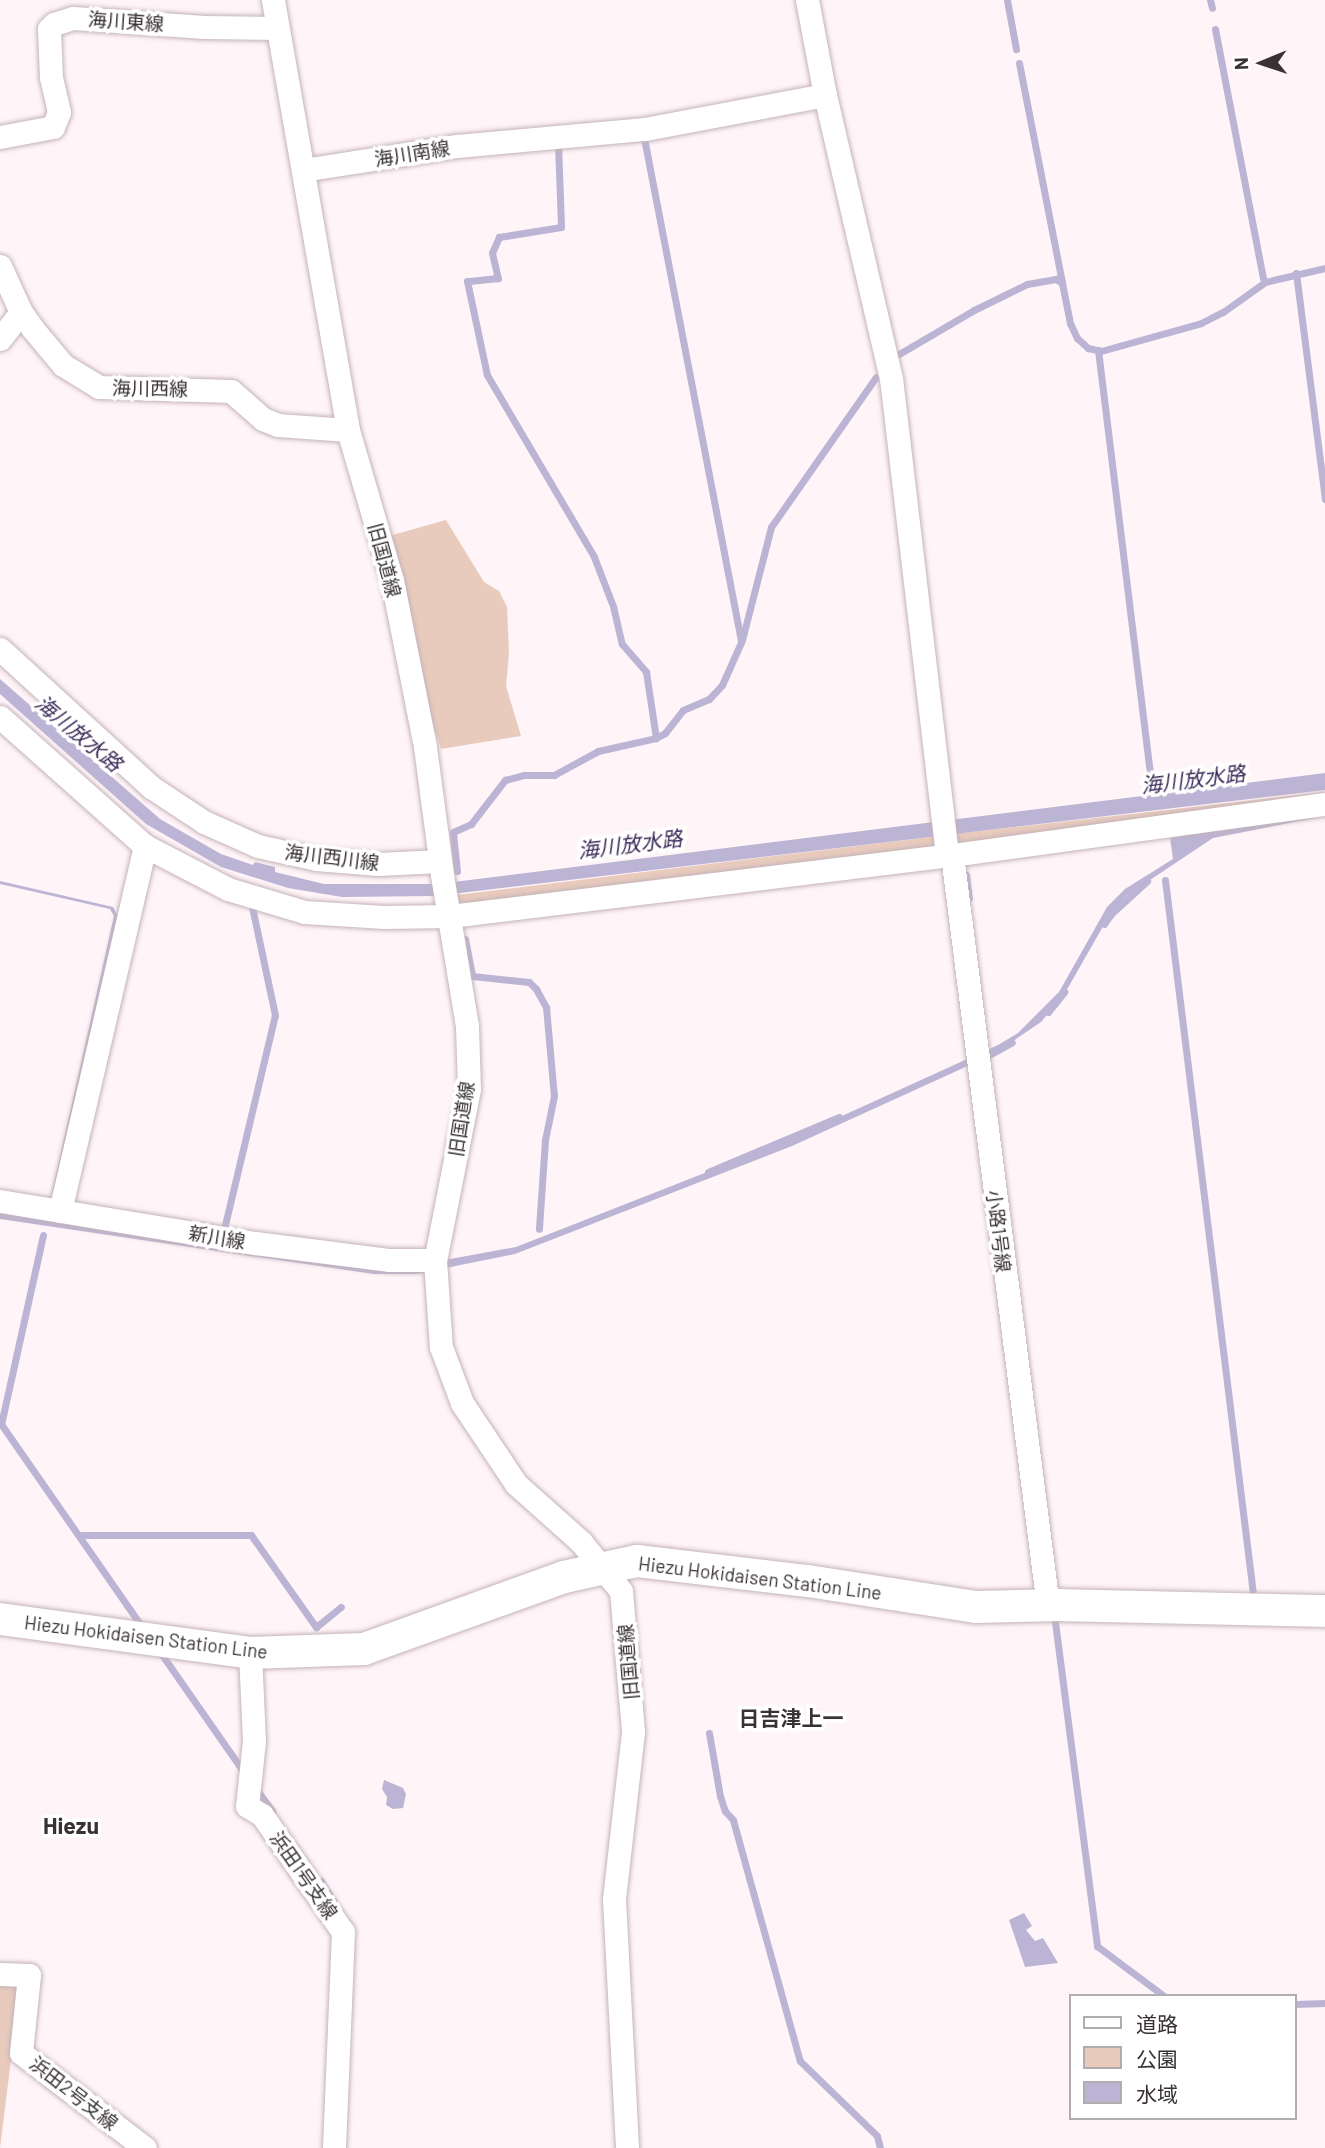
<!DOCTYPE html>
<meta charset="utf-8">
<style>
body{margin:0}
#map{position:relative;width:1325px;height:2148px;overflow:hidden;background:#fff4f8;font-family:Barlow,"Noto Sans JP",sans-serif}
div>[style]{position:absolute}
.green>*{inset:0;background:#e9cbbd}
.water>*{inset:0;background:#bcb4d4}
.stream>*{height:7px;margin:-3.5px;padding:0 3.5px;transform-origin:3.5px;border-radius:3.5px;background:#bcb4d4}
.roads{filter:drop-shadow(0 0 2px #c4b3ba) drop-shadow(0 0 2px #c4b3ba)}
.street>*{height:23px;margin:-11.5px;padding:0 11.5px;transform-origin:11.5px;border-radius:11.5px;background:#fff}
.secondary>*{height:32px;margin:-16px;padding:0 16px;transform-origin:16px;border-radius:16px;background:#fff}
span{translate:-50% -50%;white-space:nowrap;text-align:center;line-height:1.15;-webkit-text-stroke:7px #fff;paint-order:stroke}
.street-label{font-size:19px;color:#393235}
.water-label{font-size:21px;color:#3d2f5b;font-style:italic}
.neighbourhood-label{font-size:21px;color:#393235;font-weight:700}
.quarter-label{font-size:23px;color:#393235;font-weight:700}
.legend{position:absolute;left:1069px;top:1994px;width:228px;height:126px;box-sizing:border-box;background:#fff;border:2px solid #b0adae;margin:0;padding:9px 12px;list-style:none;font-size:21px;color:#393235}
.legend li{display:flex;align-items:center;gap:14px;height:35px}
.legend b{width:35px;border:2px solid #b0adae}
.north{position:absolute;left:1227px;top:28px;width:70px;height:70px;-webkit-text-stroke:5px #fff;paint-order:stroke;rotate:268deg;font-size:19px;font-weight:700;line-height:28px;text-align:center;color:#393235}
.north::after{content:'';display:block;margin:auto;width:24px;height:32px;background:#393235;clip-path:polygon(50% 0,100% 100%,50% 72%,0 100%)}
</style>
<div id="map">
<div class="green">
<div style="clip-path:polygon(446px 520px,484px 582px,499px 591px,507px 607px,509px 653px,506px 686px,521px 736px,441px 749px,428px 708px,389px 536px)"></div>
<div style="clip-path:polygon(1325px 792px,1237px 809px,954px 844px,953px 834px)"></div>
<div style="clip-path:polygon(938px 836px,938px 846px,464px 905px,457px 900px,456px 895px)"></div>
<div style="clip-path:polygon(0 1985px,20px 1988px,0 2148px)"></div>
</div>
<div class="water">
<div style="clip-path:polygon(0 679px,160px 819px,221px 854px,253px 865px,255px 862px,275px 867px,275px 872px,324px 884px,437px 884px,1325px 773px,1325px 790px,435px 896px,342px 897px,288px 888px,221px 867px,146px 824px,0 694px)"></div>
<div style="clip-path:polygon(1325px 809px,1325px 816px,1213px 838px,1126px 896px,1109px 916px,1065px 993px,1041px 1022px,994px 1054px,792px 1146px,515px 1254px,416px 1274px,374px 1274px,0 1219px,0 1212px,412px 1266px,516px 1247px,789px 1140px,998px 1045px,1018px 1033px,1059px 992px,1107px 907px,1125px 889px,1173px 859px,1170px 838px)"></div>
<div style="clip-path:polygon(0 881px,113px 907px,118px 916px,56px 1194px,52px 1193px,114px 916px,110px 909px,0 884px)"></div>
<div style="clip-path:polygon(384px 1780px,403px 1788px,406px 1794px,403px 1808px,393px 1809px,386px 1805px,387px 1797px,382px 1789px)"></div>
<div style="clip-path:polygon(1024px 1913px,1032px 1926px,1026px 1930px,1035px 1941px,1043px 1938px,1058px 1963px,1025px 1967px,1009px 1920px)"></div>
</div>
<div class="stream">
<div style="left:1007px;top:0;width:50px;rotate:79.6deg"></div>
<div style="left:1210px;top:0;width:8px;rotate:76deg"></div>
<div style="left:1215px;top:29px;width:254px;rotate:79.1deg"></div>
<div style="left:1019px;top:63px;width:224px;rotate:78.9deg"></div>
<div style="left:640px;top:138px;width:4px"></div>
<div style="left:644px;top:138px;width:512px;rotate:79.08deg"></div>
<div style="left:558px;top:144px;width:83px;rotate:87.9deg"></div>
<div style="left:561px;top:227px;width:63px;rotate:170.8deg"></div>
<div style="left:499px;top:237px;width:17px;rotate:114deg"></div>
<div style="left:492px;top:253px;width:26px;rotate:77deg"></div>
<div style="left:498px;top:278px;width:31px;rotate:174deg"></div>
<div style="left:467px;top:281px;width:96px;rotate:78deg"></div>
<div style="left:487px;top:375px;width:211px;rotate:59.5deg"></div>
<div style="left:594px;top:557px;width:53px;rotate:68.8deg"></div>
<div style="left:613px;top:606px;width:39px;rotate:77deg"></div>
<div style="left:622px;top:644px;width:37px;rotate:49deg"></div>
<div style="left:646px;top:672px;width:67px;rotate:81.4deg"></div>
<div style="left:1296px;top:273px;width:228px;rotate:82.7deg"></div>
<div style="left:1098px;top:350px;width:434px;rotate:83deg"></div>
<div style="left:899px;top:354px;width:87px;rotate:-30.4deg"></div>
<div style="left:974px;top:310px;width:59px;rotate:-26.1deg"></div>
<div style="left:1027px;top:284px;width:29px;rotate:-10deg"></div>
<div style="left:1056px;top:279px;width:7px;rotate:34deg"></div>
<div style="left:1062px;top:283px;width:41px;rotate:78.7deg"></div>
<div style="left:1070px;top:323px;width:17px;rotate:65deg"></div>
<div style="left:1077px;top:338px;width:15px;rotate:42deg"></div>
<div style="left:1088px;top:348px;width:13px;rotate:13deg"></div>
<div style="left:1101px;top:351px;width:104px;rotate:-15.6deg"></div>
<div style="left:1201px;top:323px;width:25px;rotate:-27deg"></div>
<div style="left:1223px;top:312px;width:52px;rotate:-35.5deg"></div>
<div style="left:1265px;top:282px;width:62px;rotate:-13.1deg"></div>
<div style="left:457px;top:871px;width:39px;rotate:-96deg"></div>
<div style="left:453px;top:832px;width:20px;rotate:-24deg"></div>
<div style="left:471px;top:824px;width:56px;rotate:-52.3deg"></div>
<div style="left:505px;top:780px;width:20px;rotate:-15deg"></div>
<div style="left:524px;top:775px;width:30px"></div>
<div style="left:554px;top:775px;width:50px;rotate:-28.6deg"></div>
<div style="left:598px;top:751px;width:59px;rotate:-12.6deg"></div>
<div style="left:656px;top:738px;width:10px;rotate:-29deg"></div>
<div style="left:665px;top:733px;width:29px;rotate:-52deg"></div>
<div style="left:683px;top:710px;width:28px;rotate:-23deg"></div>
<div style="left:709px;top:699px;width:19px;rotate:-47deg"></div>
<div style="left:722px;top:685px;width:49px;rotate:-66deg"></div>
<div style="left:742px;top:640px;width:117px;rotate:-75.6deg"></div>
<div style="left:771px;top:527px;width:183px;rotate:-55deg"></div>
<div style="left:966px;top:875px;width:23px;rotate:83deg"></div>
<div style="left:1165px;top:880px;width:719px;rotate:82.97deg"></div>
<div style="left:1104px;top:924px;width:12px;rotate:-55deg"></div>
<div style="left:1111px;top:914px;width:49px;rotate:-42.5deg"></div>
<div style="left:465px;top:939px;width:38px;rotate:79deg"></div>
<div style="left:472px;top:976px;width:57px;rotate:6deg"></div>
<div style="left:529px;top:982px;width:10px;rotate:45deg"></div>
<div style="left:536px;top:989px;width:21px;rotate:61deg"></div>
<div style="left:546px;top:1007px;width:89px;rotate:84.9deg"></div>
<div style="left:554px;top:1096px;width:45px;rotate:101.6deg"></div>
<div style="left:545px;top:1140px;width:89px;rotate:93.9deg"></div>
<div style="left:1048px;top:1012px;width:26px;rotate:-51deg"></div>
<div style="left:989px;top:1055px;width:26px;rotate:-29deg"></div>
<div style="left:708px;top:1172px;width:142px;rotate:-22.8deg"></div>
<div style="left:224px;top:1229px;width:220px;rotate:-76.6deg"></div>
<div style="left:275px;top:1015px;width:110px;rotate:-102deg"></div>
<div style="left:43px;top:1235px;width:194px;rotate:102.5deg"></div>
<div style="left:1px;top:1424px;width:249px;rotate:55.2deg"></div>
<div style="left:80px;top:1535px;width:171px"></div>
<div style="left:251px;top:1535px;width:113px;rotate:54.8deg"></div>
<div style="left:316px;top:1627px;width:32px;rotate:-39deg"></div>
<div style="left:1055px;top:1622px;width:327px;rotate:82.6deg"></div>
<div style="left:1097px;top:1946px;width:84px;rotate:36.7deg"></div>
<div style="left:160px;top:1652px;width:149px;rotate:55.1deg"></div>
<div style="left:709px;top:1733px;width:64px;rotate:80.1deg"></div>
<div style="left:720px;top:1796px;width:16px;rotate:72deg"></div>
<div style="left:725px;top:1811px;width:12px;rotate:48deg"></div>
<div style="left:733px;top:1820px;width:250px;rotate:74.5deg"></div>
<div style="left:800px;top:2061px;width:107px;rotate:44.2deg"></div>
<div style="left:877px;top:2136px;width:12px;rotate:76deg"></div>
<div style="left:254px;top:1786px;width:31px;rotate:54deg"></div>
<div style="left:321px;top:1881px;width:26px;rotate:58deg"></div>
<div style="left:1295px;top:2004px;width:30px;rotate:-2deg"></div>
</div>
<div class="roads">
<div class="street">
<div style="left:273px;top:0;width:436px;rotate:80.1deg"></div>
<div style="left:348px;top:430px;width:156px;rotate:73.7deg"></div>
<div style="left:392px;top:580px;width:170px;rotate:78.8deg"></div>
<div style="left:425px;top:747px;width:129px;rotate:82.4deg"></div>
<div style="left:442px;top:875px;width:153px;rotate:80.6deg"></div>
<div style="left:467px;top:1026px;width:63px;rotate:88.2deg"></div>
<div style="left:469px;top:1089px;width:174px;rotate:101.2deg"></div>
<div style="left:435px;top:1260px;width:87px;rotate:86.1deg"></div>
<div style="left:441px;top:1347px;width:60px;rotate:69.4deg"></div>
<div style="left:462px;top:1403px;width:97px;rotate:56.3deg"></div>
<div style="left:516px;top:1484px;width:87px;rotate:41.7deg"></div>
<div style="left:581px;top:1542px;width:63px;rotate:50.8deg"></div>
<div style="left:621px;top:1591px;width:142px;rotate:85.1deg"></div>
<div style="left:633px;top:1732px;width:168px;rotate:96.5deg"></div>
<div style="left:614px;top:1899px;width:249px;rotate:87deg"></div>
<div style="left:807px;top:0;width:97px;rotate:79.3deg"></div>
<div style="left:825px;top:95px;width:291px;rotate:76.9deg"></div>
<div style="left:891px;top:378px;width:471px;rotate:83.3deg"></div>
<div style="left:946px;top:846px;width:11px;rotate:56deg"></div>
<div style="left:952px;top:855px;width:757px;rotate:82.72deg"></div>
<div style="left:0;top:137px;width:54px;rotate:-10.7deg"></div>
<div style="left:53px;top:127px;width:16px;rotate:-68deg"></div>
<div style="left:59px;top:112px;width:36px;rotate:-103deg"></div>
<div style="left:51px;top:77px;width:48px;rotate:-92.4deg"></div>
<div style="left:49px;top:29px;width:7px;rotate:-45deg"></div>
<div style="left:54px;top:24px;width:20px;rotate:-18deg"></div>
<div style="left:73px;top:18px;width:132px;rotate:3.9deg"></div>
<div style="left:205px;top:27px;width:72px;rotate:0.8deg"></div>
<div style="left:303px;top:170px;width:156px;rotate:-8.9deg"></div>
<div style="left:457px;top:146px;width:189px;rotate:-5.2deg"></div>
<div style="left:645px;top:129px;width:183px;rotate:-10.7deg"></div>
<div style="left:0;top:266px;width:51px;rotate:65.5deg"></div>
<div style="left:21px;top:312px;width:21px;rotate:55deg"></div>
<div style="left:33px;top:329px;width:47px;rotate:50.2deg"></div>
<div style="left:63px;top:365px;width:42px;rotate:31.4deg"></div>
<div style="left:99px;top:387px;width:132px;rotate:1.7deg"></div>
<div style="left:231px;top:391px;width:43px;rotate:41.2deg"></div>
<div style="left:263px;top:419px;width:16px;rotate:22deg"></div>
<div style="left:278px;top:425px;width:70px;rotate:4.1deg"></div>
<div style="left:0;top:339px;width:34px;rotate:-52deg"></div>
<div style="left:0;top:649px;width:205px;rotate:42.4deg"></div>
<div style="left:151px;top:787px;width:64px;rotate:33.4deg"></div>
<div style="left:204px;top:822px;width:59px;rotate:24deg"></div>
<div style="left:258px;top:846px;width:59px;rotate:12.6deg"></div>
<div style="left:316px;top:859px;width:62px;rotate:4.6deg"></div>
<div style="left:378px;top:864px;width:62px;rotate:-2.8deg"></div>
<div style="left:0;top:717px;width:194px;rotate:41.7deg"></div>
<div style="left:145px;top:846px;width:93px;rotate:27.4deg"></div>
<div style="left:228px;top:889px;width:79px;rotate:16.8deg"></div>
<div style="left:304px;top:912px;width:80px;rotate:3.6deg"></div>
<div style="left:384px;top:917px;width:66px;rotate:-0.9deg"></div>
<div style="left:450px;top:916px;width:506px;rotate:-6.93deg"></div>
<div style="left:952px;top:855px;width:376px;rotate:-7.8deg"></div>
<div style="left:0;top:1201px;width:258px;rotate:9.4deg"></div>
<div style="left:255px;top:1243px;width:136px;rotate:7.2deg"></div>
<div style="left:390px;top:1260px;width:45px"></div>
<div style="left:60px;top:1211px;width:375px;rotate:-76.9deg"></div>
<div style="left:250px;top:1653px;width:88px;rotate:87.4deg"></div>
<div style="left:254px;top:1741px;width:65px;rotate:96.1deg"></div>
<div style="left:247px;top:1806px;width:17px;rotate:31deg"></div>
<div style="left:262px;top:1815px;width:142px;rotate:55.3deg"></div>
<div style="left:343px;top:1932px;width:216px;rotate:92.4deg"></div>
<div style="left:0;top:1974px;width:29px;rotate:2deg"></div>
<div style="left:29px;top:1975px;width:78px;rotate:95.9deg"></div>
<div style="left:21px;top:2053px;width:156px;rotate:37.5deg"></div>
</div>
<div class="secondary">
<div style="left:0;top:1619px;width:252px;rotate:7.7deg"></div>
<div style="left:250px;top:1653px;width:114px;rotate:-2deg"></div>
<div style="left:364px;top:1649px;width:213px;rotate:-19.8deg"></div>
<div style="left:564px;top:1577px;width:75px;rotate:-12.4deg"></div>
<div style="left:637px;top:1561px;width:172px;rotate:6.7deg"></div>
<div style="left:808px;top:1581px;width:170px;rotate:8.8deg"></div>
<div style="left:976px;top:1607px;width:84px;rotate:-1.4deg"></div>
<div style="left:1060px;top:1605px;width:265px;rotate:1.3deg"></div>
</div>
</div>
<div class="street-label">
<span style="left:126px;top:21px;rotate:4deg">海川東線</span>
<span style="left:412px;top:153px;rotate:-9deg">海川南線</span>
<span style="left:150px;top:388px;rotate:1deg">海川西線</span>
<span style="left:385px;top:560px;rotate:75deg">旧国道線</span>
<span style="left:332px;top:857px;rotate:7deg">海川西川線</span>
<span style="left:461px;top:1119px;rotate:-81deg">旧国道線</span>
<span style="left:999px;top:1231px;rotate:83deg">小路1号線</span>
<span style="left:217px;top:1237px;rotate:9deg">新川線</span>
<span style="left:760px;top:1578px;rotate:7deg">Hiezu Hokidaisen Station Line</span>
<span style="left:146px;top:1637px;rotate:7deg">Hiezu Hokidaisen Station Line</span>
<span style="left:628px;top:1662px;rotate:-95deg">旧国道線</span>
<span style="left:304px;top:1875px;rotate:55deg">浜田1号支線</span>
<span style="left:74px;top:2093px;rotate:38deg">浜田2号支線</span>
</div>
<div class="water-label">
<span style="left:79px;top:733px;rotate:40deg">海川放水路</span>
<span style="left:1193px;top:779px;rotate:-7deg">海川放水路</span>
<span style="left:630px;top:844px;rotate:-7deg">海川放水路</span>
</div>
<div class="neighbourhood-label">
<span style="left:791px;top:1718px">日吉津上一</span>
</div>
<div class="quarter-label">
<span style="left:71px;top:1825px">Hiezu</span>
</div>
<ul class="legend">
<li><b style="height:9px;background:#fff"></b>道路</li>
<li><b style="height:19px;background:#e9cbbd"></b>公園</li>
<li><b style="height:19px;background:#bcb4d4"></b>水域</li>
</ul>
<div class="north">N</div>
</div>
